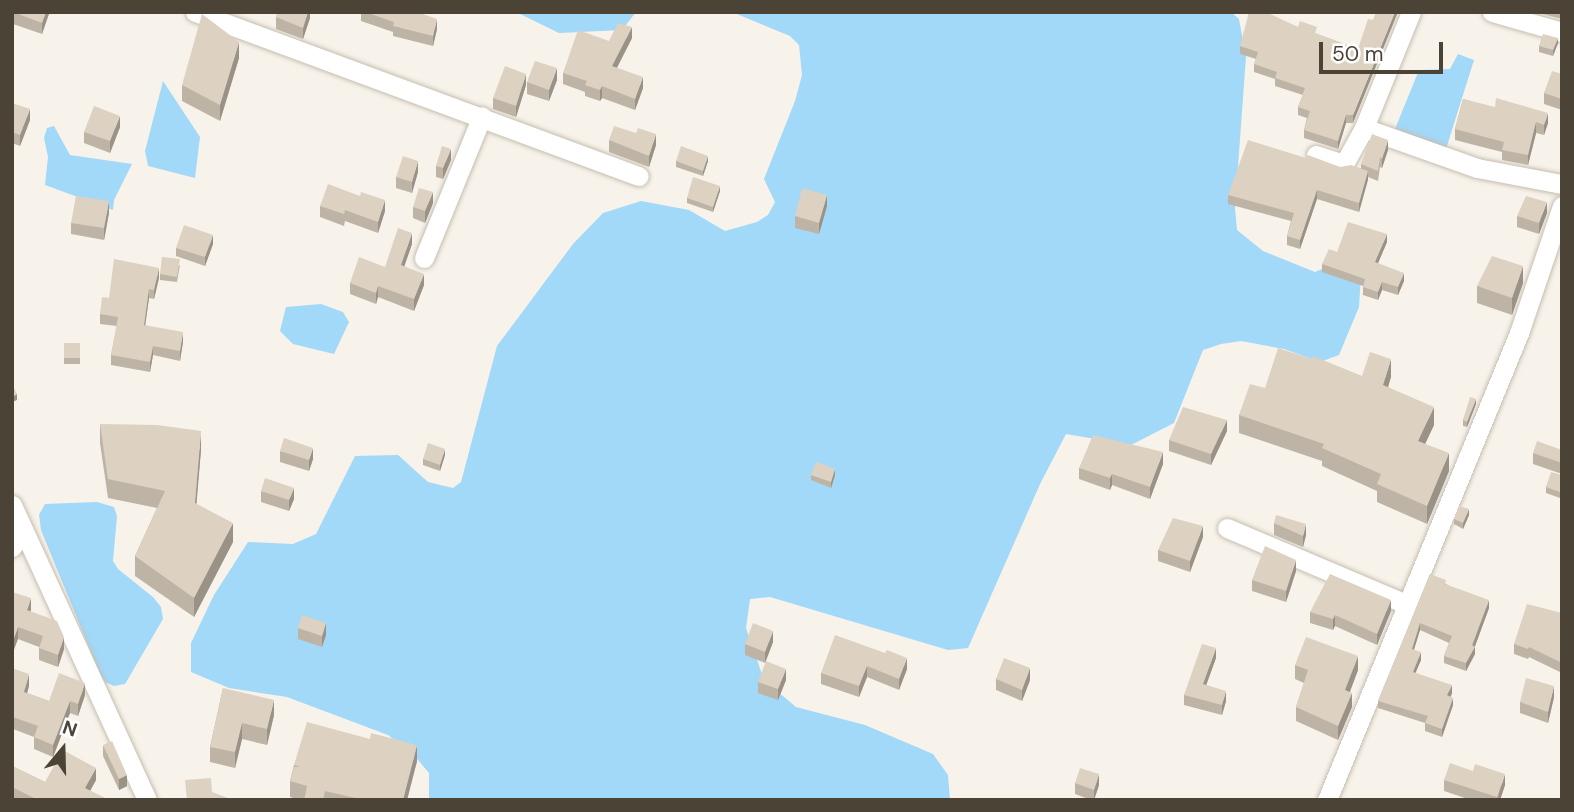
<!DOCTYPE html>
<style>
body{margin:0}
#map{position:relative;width:1574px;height:812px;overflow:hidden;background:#f7f3eb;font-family:"DM Sans",sans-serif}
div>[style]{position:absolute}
.water>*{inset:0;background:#a2d8f8}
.roads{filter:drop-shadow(0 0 2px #c7bdaf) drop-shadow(0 0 2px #c7bdaf)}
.minor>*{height:19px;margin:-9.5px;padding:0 9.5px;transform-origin:9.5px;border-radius:9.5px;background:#fff}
.wall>*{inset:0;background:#beb4a6}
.shaded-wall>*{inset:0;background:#9b9287}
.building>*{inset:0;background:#ddd1c1}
span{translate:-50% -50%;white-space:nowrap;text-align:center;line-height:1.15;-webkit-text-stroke:6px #fff;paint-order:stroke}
.frame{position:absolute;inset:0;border:14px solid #4c4337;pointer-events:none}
.north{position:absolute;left:28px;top:714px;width:70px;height:70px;-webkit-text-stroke:5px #fff;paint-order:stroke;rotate:19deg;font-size:19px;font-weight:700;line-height:28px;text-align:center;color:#4c4337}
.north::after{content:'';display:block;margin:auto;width:24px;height:32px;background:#4c4337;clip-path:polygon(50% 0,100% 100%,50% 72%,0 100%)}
.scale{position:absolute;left:1319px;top:42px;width:124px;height:32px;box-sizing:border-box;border:4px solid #4c4337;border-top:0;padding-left:9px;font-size:21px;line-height:24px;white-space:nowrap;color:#4c4337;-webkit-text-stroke:5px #fff;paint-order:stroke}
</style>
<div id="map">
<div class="water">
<div style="clip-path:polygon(516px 12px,636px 12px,622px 30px,559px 33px)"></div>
<div style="clip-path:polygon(732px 12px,1231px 12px,1239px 19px,1246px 57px,1235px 208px,1237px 230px,1263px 251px,1315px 272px,1349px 257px,1361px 276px,1359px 307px,1339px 355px,1320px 362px,1284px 349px,1241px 341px,1221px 344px,1203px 350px,1174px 423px,1131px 445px,1066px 434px,1041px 482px,968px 648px,948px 650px,770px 597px,750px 599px,746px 628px,764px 680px,796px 707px,865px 725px,933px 754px,948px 775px,950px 800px,429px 800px,429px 773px,413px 754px,388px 735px,287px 697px,229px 688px,191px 672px,191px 643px,214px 595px,248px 542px,293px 544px,316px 534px,355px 456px,398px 455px,428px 482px,453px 488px,461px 482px,497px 346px,573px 244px,603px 213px,641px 201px,689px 210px,725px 231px,757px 222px,768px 215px,775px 202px,764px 179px,795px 101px,802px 75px,799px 45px,790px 36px)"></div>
<div style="clip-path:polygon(1458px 54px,1474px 60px,1446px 149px,1395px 129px,1419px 70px,1450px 69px)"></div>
<div style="clip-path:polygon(163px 81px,200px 137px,195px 178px,148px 166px,145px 151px)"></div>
<div style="clip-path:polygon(54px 126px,70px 155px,132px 164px,114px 200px,113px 210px,45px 185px,48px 157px,44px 138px,47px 128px)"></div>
<div style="clip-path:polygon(321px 304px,343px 312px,349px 322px,334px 354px,293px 344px,280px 331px,286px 307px)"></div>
<div style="clip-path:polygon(97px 502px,114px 507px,117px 516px,113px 561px,118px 569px,153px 597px,161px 607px,163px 619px,125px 684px,114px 686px,105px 682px,100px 674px,41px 530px,39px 515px,45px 504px)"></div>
</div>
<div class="roads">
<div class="minor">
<div style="left:195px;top:12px;width:473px;rotate:20.3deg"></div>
<div style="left:1411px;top:12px;width:125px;rotate:112.1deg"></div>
<div style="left:1364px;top:128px;width:120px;rotate:19.5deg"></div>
<div style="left:1477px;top:168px;width:86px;rotate:10.7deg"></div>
<div style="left:1492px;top:12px;width:73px;rotate:15.9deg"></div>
<div style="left:1316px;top:155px;width:29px;rotate:18deg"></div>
<div style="left:1344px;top:164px;width:41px;rotate:-60.9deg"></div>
<div style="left:424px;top:258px;width:153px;rotate:-67.8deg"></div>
<div style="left:12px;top:505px;width:324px;rotate:65.4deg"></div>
<div style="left:1227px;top:528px;width:194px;rotate:23deg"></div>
<div style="left:12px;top:547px;width:9px;rotate:-54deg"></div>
<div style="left:1327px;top:800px;width:505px;rotate:-67.65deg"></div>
<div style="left:1519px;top:333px;width:134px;rotate:-71.3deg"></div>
</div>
</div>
<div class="wall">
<div style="clip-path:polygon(13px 12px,49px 12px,42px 34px,13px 24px)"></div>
<div style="clip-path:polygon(310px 12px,310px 18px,303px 39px,276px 29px,276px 17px)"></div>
<div style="clip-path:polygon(361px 12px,417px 12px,437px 29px,433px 46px,393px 36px,393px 32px,361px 21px)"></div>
<div style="clip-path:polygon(1535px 12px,1562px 12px,1562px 19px)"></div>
<div style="clip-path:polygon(1298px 27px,1358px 49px,1353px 123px,1346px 123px,1338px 149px,1304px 138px,1304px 130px,1307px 118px,1298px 115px,1298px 107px,1303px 95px,1275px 86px,1275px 79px,1254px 72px,1254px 64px,1256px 59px,1240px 54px,1240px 46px)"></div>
<div style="clip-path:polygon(632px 38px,617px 68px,643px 88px,635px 110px,602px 98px,600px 101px,585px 96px,585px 92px,563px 84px,563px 73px,609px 41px)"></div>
<div style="clip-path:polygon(1558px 43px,1553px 56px,1539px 52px,1539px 46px)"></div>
<div style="clip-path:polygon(239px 58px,220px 121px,182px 101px,182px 85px)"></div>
<div style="clip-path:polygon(1562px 74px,1562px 110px,1544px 104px,1544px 93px)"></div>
<div style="clip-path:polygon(557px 80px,549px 101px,527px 94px,527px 82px)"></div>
<div style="clip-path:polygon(526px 85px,516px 117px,493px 109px,493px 98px)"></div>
<div style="clip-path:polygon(1463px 99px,1548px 123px,1544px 135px,1536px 133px,1528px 165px,1502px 160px,1502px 152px,1455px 140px,1455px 129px)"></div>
<div style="clip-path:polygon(12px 103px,30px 120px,20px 146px,12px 143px)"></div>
<div style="clip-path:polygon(120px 127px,110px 153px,84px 143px,84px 132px)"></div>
<div style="clip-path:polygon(636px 133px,656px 145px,649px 167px,609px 152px,609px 140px)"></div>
<div style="clip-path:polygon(1388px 150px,1382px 168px,1380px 167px,1378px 181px,1368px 177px,1359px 212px,1317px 199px,1300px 249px,1287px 245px,1287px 236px,1291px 221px,1228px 204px,1228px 195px,1306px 158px,1340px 167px,1361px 168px,1361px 164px)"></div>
<div style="clip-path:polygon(451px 160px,443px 179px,436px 177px,436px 166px)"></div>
<div style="clip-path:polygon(676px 161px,708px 161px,703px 176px,676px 167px)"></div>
<div style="clip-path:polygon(418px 172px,412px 193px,396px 188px,396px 177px)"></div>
<div style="clip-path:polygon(720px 191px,713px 212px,687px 203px,687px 198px)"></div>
<div style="clip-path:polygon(433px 203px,425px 223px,413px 218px,413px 207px)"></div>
<div style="clip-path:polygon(320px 206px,385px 211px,378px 233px,345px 221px,344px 226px,320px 217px)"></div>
<div style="clip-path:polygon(827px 206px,819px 234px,795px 228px,795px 216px)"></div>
<div style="clip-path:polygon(109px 213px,104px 240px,71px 234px,71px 223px)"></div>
<div style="clip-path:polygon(1547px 213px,1539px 234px,1517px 227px,1517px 216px)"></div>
<div style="clip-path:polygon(1387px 242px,1378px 263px,1404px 281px,1398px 295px,1382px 290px,1378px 300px,1363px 295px,1363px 286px,1322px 272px,1322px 264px,1337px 252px)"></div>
<div style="clip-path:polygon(213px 244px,205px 266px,176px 256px,176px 248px)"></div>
<div style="clip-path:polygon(412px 244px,404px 266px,424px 285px,414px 311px,378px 297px,376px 304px,350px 294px,350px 283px,385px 267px)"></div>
<div style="clip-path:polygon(180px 265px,177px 282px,160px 280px,160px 274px)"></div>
<div style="clip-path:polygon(159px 278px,154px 299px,149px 298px,145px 325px,183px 342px,180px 361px,153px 355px,150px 372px,111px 365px,111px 355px,117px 326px,100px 324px,100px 314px,109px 298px)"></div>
<div style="clip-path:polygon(1523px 283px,1512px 315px,1477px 303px,1477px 286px)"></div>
<div style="clip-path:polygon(64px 343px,80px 343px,80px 364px,64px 364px)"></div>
<div style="clip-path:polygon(1391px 377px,1388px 387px,1434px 425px,1425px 444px,1449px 471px,1427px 524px,1377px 502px,1377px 491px,1322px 466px,1322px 461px,1239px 433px,1239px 415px,1265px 388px)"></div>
<div style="clip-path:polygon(1476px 404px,1467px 427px,1463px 426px,1463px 420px)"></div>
<div style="clip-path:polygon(100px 424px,201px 450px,196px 504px,233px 542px,194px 617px,135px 576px,135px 556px,157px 508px,108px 498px,100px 443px)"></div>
<div style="clip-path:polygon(1227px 431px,1211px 465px,1169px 451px,1169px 440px)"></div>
<div style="clip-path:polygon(1562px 450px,1562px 474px,1533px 464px,1533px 453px)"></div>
<div style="clip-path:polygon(280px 451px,313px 459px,309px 471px,280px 462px)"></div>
<div style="clip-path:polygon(445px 455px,440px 471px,423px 465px,423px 459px)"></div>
<div style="clip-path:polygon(1163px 464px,1150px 499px,1112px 485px,1110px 490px,1079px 479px,1079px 468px)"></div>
<div style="clip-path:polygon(811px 475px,835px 475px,831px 488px,811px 480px)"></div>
<div style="clip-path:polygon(1562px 475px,1562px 493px,1560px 498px,1546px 493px,1546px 487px)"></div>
<div style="clip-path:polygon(261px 491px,294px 499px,289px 511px,261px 502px)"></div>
<div style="clip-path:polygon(1469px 515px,1463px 529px,1454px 524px,1454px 519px)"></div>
<div style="clip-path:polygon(1274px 523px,1306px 535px,1303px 547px,1274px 535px)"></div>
<div style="clip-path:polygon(1203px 537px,1190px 572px,1158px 561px,1158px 550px)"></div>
<div style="clip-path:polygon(1296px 571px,1286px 602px,1252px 591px,1252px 580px)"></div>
<div style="clip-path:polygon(1430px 574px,1446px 584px,1489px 608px,1475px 646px,1475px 654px,1466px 671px,1444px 663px,1444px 656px,1449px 643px,1420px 630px,1414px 649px,1421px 660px,1415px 673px,1452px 693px,1451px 697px,1453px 705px,1442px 737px,1425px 731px,1425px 723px,1378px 708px,1378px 701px)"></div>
<div style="clip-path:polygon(12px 592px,64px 649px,58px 667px,39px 660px,39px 647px,18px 639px)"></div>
<div style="clip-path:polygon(1391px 611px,1377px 645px,1335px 626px,1333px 630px,1310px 623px,1310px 612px)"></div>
<div style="clip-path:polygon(1562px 613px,1562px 673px,1529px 657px,1528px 659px,1514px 654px,1514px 644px)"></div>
<div style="clip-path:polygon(298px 628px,326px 635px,322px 647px,298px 639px)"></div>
<div style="clip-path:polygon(773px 642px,765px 663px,745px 655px,745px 644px)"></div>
<div style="clip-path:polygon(885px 653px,907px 669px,899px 690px,867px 677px,859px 697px,821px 684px,821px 673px)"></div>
<div style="clip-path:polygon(1216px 658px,1206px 685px,1226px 701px,1222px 715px,1184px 705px,1184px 695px)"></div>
<div style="clip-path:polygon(1295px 665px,1358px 670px,1350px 692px,1352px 707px,1338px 740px,1296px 721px,1296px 707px,1304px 683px,1295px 679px)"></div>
<div style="clip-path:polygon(12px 668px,29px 686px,27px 693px,49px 701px,85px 695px,78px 716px,70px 713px,53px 757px,34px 749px,34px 737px,13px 729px)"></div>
<div style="clip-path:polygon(996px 679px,1030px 680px,1022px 701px,996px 690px)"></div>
<div style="clip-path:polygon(786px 680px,778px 700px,758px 693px,758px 682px)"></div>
<div style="clip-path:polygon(223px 688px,274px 715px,267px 745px,242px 739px,235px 768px,210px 762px,210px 747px)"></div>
<div style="clip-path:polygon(1554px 697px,1548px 723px,1520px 713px,1520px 702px)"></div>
<div style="clip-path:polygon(103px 745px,127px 786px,119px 790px,103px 756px)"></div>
<div style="clip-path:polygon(417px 761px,407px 800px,300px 800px,290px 797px,290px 781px,294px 765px)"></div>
<div style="clip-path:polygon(12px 766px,45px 782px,96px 780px,90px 791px,109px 800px,14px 800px,12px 799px)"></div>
<div style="clip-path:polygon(1444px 780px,1505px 785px,1500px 800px,1471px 800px,1444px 791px)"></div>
<div style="clip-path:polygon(1075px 783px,1099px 785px,1094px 800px,1091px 800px,1075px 794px)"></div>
</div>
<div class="shaded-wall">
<div style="clip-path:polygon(46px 12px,49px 12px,49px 14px,42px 34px,42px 23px)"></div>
<div style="clip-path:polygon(308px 12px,310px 12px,310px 18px,303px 39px,303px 28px)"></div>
<div style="clip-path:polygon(1395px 12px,1398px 12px,1353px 123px,1353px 115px)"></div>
<div style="clip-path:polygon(437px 19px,437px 29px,433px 46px,433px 36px)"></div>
<div style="clip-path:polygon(632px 27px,632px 38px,612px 77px,612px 66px)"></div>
<div style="clip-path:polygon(1558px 38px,1558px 43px,1553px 56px,1553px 50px)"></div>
<div style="clip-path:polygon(239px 42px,239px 58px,220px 121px,220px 105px)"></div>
<div style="clip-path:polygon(557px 68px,557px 80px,549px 101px,549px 90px)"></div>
<div style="clip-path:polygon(526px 74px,526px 85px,516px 117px,516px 106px)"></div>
<div style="clip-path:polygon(643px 77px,643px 88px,635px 110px,635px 99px)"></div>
<div style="clip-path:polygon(602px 86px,602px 98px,600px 101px,600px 90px)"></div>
<div style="clip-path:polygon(30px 109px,30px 120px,20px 146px,20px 135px)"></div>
<div style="clip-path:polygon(1548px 113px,1548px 123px,1544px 135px,1544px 125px)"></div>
<div style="clip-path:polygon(1346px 115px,1346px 123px,1338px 149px,1338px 141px)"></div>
<div style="clip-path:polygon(120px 116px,120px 127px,110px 153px,110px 141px)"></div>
<div style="clip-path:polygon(1536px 122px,1536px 133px,1528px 165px,1528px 155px)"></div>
<div style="clip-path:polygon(656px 134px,656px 145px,649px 167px,649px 156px)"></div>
<div style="clip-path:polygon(1388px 140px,1388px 150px,1382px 168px,1382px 159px)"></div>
<div style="clip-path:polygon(451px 149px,451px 160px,443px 179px,443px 168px)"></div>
<div style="clip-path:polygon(708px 156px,708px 161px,703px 176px,703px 171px)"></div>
<div style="clip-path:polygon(418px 161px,418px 172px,412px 193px,412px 182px)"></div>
<div style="clip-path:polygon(1368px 171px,1368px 180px,1359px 212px,1359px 203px)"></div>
<div style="clip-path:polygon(720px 186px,720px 191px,713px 212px,713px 207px)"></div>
<div style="clip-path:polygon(1317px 190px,1317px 199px,1300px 249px,1300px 240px)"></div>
<div style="clip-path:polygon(433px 192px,433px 203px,425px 223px,425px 211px)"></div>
<div style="clip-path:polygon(827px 195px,827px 206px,819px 234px,819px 223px)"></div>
<div style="clip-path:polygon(385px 200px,385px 211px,378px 233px,378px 222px)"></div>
<div style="clip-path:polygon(109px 201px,109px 213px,104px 240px,104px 228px)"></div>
<div style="clip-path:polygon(1547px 202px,1547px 213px,1539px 234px,1539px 223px)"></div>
<div style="clip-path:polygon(412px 233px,412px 244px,401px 276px,401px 265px)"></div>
<div style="clip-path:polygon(1387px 234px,1387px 242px,1375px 270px,1375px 262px)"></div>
<div style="clip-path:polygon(213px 235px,213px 244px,205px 266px,205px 257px)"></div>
<div style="clip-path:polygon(1523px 266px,1523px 283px,1512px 315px,1512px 298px)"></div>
<div style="clip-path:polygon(159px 268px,159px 278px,154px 299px,154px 290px)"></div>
<div style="clip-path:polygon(1404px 273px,1404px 281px,1398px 295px,1398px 287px)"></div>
<div style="clip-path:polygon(424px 274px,424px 285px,414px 311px,414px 299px)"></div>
<div style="clip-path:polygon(1382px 282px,1382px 290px,1378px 300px,1378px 292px)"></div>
<div style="clip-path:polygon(378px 286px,378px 297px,376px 304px,376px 293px)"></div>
<div style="clip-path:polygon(149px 289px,149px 298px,144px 334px,144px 325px)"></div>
<div style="clip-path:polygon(183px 332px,183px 342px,180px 361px,180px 351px)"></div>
<div style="clip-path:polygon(153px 346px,153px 355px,150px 372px,150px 362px)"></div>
<div style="clip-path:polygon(1391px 359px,1391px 377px,1383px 403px,1383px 385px)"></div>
<div style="clip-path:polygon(17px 394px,17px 400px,12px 402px,12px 397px)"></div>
<div style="clip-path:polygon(1476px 399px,1476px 404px,1467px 427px,1467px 422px)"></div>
<div style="clip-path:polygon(1434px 407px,1434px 425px,1418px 459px,1418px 441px)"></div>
<div style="clip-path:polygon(1227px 420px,1227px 431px,1211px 465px,1211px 454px)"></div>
<div style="clip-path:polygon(201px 431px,201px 450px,195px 522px,195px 503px)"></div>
<div style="clip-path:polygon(313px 448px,313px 459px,309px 471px,309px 460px)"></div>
<div style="clip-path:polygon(445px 449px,445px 455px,440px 471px,440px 465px)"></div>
<div style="clip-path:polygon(1163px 452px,1163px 464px,1150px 499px,1150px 487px)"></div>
<div style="clip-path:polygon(1449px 453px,1449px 471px,1427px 524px,1427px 506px)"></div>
<div style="clip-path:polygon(835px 469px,835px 475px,831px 488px,831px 482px)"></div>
<div style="clip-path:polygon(1112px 474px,1112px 485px,1110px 490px,1110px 478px)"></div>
<div style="clip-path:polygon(294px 488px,294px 499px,289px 511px,289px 500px)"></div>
<div style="clip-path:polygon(1469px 509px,1469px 515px,1463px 529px,1463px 523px)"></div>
<div style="clip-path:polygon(233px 523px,233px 542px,194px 617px,194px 598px)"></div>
<div style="clip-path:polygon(1306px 524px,1306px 535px,1303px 547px,1303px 536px)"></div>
<div style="clip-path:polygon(1203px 526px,1203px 537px,1190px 572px,1190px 561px)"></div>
<div style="clip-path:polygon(1296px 560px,1296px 571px,1286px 602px,1286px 591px)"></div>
<div style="clip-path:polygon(31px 598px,31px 610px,27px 622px,27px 610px)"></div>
<div style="clip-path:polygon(1391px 600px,1391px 611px,1377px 645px,1377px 634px)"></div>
<div style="clip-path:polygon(1489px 600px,1489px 608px,1474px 649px,1475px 647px,1475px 654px,1466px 671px,1466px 663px)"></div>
<div style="clip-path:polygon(1335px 615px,1335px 626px,1333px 630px,1333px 619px)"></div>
<div style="clip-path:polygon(326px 623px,326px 635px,322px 647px,322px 636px)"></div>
<div style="clip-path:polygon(1420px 623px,1420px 630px,1412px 656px,1412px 649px)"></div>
<div style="clip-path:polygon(18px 627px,18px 639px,12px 655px,12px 643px)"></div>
<div style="clip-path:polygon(773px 631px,773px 642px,765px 663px,765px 652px)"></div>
<div style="clip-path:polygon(64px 637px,64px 649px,58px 667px,58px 655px)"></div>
<div style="clip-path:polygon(1216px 648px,1216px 658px,1203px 694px,1203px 684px)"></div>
<div style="clip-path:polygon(1421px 652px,1421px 660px,1413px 679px,1413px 672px)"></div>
<div style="clip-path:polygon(1358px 656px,1358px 670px,1345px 704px,1345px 690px)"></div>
<div style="clip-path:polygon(907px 658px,907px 669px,899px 690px,899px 679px)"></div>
<div style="clip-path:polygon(867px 666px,867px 677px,859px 697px,859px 686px)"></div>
<div style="clip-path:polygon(1030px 668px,1030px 680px,1022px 701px,1022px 690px)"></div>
<div style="clip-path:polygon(786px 669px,786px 680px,778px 700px,778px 689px)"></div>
<div style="clip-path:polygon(29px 674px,29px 686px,24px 704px,24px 692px)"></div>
<div style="clip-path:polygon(85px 683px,85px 695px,78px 716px,78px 704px)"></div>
<div style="clip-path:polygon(1452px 685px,1452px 693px,1447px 703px,1447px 695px)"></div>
<div style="clip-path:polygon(1554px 686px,1554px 697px,1548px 723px,1548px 712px)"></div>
<div style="clip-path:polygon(1226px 691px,1226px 701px,1222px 715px,1222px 705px)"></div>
<div style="clip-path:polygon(1352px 693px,1352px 707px,1338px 740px,1338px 726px)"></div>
<div style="clip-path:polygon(1453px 698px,1453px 705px,1442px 737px,1442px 729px)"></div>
<div style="clip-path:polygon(274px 700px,274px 715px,267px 745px,267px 729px)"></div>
<div style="clip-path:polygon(70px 701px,70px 713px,53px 757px,53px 745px)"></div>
<div style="clip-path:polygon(242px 723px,242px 739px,235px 768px,235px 752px)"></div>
<div style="clip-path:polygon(417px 745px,417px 761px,407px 800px,403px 800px)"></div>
<div style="clip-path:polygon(96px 768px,96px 780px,85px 800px,85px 788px)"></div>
<div style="clip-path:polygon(1099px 774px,1099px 785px,1094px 800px,1094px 790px)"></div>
<div style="clip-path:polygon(1505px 774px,1505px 785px,1500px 800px,1497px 800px)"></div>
<div style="clip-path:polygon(127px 775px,127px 786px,119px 790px,119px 779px)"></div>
</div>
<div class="building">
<div style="clip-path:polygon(13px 12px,46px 12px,42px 23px)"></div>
<div style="clip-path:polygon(277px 12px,308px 12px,303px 28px,276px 17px)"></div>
<div style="clip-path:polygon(365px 12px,417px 12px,437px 19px,433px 36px,393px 26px,394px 22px)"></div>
<div style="clip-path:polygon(1249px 12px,1266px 12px,1298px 27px,1300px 21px,1317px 27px,1315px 33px,1358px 49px,1368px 19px,1373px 20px,1376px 12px,1395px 12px,1353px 115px,1346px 115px,1338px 141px,1304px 130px,1310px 111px,1298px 107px,1305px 88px,1275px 78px,1277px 72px,1254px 64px,1258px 52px,1240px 46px)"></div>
<div style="clip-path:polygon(202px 14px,239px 42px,220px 105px,182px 85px)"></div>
<div style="clip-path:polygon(618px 23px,632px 27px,612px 66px,643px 77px,635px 99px,602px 86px,600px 90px,585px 85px,587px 81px,563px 73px,578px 30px,609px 41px)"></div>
<div style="clip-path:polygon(1543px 34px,1558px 38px,1553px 50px,1539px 46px)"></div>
<div style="clip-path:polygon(535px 61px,557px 68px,549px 90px,527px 82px)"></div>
<div style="clip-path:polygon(505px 66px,526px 74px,516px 106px,493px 98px)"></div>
<div style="clip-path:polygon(1552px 71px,1562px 74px,1562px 99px,1544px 93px)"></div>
<div style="clip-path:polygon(1496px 98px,1548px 113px,1544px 125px,1536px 122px,1528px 155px,1502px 150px,1504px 142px,1455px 129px,1463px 99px,1495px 107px)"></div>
<div style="clip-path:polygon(12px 103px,30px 109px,20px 135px,12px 132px)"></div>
<div style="clip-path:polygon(94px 106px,120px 116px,110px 141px,84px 132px)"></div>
<div style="clip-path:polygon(614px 126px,636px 133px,638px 128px,656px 134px,649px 156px,609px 140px)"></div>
<div style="clip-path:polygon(1372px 134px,1388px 140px,1382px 159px,1380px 157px,1378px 171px,1361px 164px)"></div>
<div style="clip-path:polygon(1248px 140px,1306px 158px,1308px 155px,1340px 167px,1351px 165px,1368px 171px,1359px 203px,1317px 190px,1300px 240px,1287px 236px,1294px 213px,1228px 195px)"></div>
<div style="clip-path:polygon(442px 146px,451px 149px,443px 168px,436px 166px)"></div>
<div style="clip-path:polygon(681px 146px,708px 156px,703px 171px,676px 161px)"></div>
<div style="clip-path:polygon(403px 156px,418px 161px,412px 182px,396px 177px)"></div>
<div style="clip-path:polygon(693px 177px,720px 186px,713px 207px,687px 198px)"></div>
<div style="clip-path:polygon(328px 184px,360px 196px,361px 192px,385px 200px,378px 222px,345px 210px,344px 214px,320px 206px)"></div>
<div style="clip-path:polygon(419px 188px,433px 192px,425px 211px,413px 207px)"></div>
<div style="clip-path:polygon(802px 188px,827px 195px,819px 223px,795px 216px)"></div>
<div style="clip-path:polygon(76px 196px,109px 201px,104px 228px,71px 223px)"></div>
<div style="clip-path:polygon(1526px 196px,1547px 202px,1539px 223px,1517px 216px)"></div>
<div style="clip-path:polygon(1348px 222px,1387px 234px,1375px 262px,1404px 273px,1398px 287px,1382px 282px,1378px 292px,1363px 287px,1365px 279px,1322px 264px,1329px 249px,1337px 252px)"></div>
<div style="clip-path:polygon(184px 225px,213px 235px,205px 257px,176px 248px)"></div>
<div style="clip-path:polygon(398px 228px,412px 233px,401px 265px,424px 274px,414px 299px,378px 286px,376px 293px,350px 283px,359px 257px,385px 267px)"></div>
<div style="clip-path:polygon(1492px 256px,1523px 266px,1512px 298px,1477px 286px)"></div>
<div style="clip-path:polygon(162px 257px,180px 259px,177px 277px,160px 274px)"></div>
<div style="clip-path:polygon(114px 259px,159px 268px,154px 290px,149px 289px,144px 325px,183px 332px,180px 351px,153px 346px,150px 362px,111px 355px,118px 317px,100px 314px,102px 297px,109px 298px)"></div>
<div style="clip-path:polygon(64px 343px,80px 343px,80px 358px,64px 358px)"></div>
<div style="clip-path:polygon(1278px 348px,1312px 359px,1313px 356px,1362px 376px,1370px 352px,1391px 359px,1383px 385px,1434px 407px,1418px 441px,1449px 453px,1427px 506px,1377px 484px,1381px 474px,1322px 448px,1324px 444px,1239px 415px,1250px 384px,1265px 388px)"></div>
<div style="clip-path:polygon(12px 384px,17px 394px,12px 397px)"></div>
<div style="clip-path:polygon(1470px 397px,1476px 399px,1467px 422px,1463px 420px)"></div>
<div style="clip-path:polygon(1183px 407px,1227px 420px,1211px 454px,1169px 440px)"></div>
<div style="clip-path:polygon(100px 424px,157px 425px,201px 431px,195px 503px,233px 523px,194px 598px,135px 556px,165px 491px,108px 479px)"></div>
<div style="clip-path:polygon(1093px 435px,1163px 452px,1150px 487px,1112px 474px,1110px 478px,1079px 468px)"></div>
<div style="clip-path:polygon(284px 438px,313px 448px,309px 460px,280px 451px)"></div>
<div style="clip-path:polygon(1537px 441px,1562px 450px,1562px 463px,1533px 453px)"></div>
<div style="clip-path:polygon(428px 443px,445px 449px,440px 465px,423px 459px)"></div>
<div style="clip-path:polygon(816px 462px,835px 469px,831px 482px,811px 475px)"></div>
<div style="clip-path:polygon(1551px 472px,1562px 475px,1562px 487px,1560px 492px,1546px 487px)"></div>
<div style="clip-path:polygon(265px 478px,294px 488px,289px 500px,261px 491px)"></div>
<div style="clip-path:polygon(1459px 506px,1469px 509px,1463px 523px,1454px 519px)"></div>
<div style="clip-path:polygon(1276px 515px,1306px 524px,1303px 536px,1274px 523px)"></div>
<div style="clip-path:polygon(1173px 518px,1203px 526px,1190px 561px,1158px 550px)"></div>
<div style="clip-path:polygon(1265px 546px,1296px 560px,1286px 591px,1252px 580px)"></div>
<div style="clip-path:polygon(1330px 574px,1391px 600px,1377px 634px,1335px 615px,1333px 619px,1310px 612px)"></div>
<div style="clip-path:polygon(1430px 574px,1446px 580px,1445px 584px,1489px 600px,1472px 645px,1475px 647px,1466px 663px,1444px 656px,1452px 636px,1420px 623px,1412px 649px,1421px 652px,1413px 672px,1452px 685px,1447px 695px,1453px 698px,1442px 729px,1425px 723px,1428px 716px,1378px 701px)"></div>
<div style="clip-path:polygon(12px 592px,31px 598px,27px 610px,57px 621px,64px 637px,58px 655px,39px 648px,43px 636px,18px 627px,12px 643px)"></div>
<div style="clip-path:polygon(1527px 604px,1562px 613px,1562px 663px,1529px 647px,1528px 649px,1514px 644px)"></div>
<div style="clip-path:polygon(302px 615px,326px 623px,322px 636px,298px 628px)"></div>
<div style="clip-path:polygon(753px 623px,773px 631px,765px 652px,745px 644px)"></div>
<div style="clip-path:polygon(835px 635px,885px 653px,887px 650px,907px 658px,899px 679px,867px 666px,859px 686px,821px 673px)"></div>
<div style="clip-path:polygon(1306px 637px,1358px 656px,1345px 690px,1352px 693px,1338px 726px,1296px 707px,1308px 670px,1295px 665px)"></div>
<div style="clip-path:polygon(1202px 644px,1216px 648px,1203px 684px,1226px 691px,1222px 705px,1184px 695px)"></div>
<div style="clip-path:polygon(1004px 658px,1030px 668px,1022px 690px,996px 679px)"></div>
<div style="clip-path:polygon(766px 661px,786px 669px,778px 689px,758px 682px)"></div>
<div style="clip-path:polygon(12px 668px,29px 674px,24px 692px,49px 701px,59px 673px,85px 683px,78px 704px,70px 701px,53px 745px,34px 737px,38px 726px,13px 717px,12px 720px)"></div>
<div style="clip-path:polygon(1526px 678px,1554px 686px,1548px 712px,1520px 702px)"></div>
<div style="clip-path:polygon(223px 688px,274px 700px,267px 729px,242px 723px,235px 752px,210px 747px)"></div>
<div style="clip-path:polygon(307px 722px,370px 739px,371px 733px,417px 745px,403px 800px,364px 800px,325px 791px,323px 800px,304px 800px,307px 786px,290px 781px,294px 767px,300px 767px,294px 765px)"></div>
<div style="clip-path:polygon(112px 741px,127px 775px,119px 779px,103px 745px)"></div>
<div style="clip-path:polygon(63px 750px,96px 768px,85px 788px,109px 800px,38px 800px,12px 787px,12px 766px,45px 782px)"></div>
<div style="clip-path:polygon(1450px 763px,1473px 771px,1475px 764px,1505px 774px,1497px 797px,1444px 780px)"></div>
<div style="clip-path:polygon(1080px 768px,1099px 774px,1094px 790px,1075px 783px)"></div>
<div style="clip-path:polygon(211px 778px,212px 792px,233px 800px,187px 800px,185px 780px)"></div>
</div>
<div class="frame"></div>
<div class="north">N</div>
<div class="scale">50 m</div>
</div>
